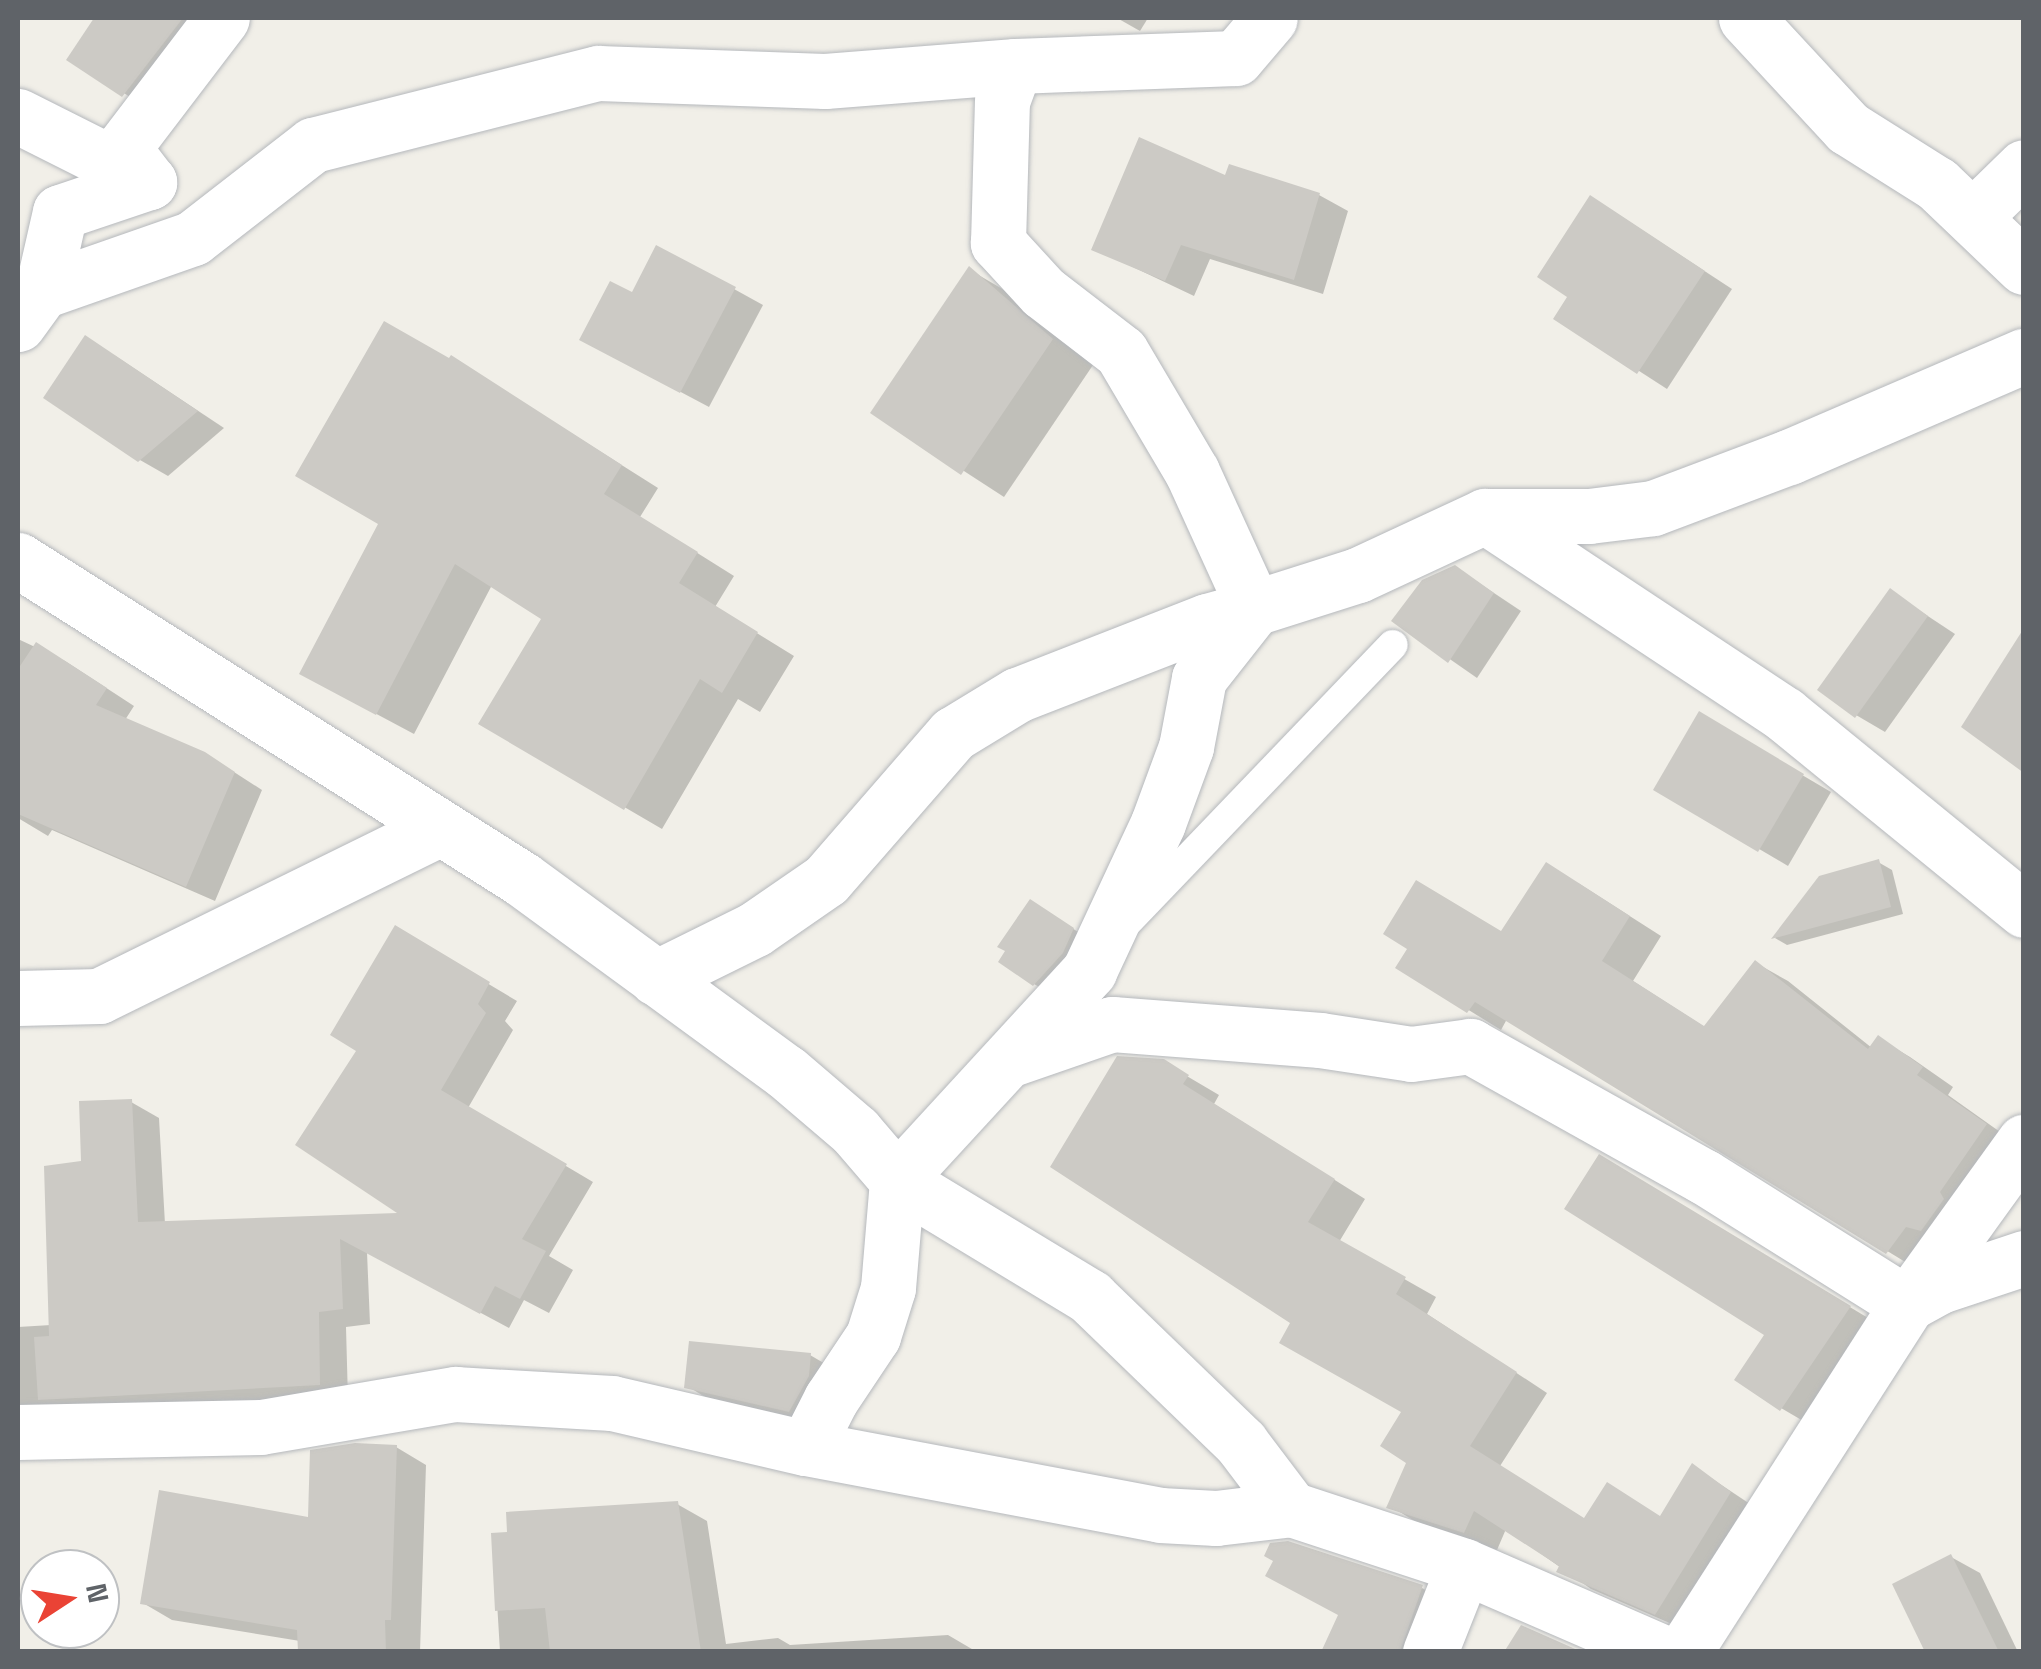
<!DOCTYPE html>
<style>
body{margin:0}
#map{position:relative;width:2041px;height:1669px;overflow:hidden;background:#f1efe8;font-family:"Space Grotesk",sans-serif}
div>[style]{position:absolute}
.shadow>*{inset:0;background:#0003}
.building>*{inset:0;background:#cccac5}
.roads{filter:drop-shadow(0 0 2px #b5b8bc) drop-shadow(0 0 2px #b5b8bc)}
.lane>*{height:30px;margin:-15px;padding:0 15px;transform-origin:15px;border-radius:15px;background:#fff}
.street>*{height:55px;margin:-27.5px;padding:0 27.5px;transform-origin:27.5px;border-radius:27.5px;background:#fff}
span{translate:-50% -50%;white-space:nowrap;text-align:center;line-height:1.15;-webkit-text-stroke:8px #fff;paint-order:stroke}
.frame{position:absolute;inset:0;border:20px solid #5f6368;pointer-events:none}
.north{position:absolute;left:20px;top:1549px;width:100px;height:100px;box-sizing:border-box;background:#fff;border:2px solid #bfc1c3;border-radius:50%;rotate:78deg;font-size:28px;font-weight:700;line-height:40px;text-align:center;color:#5f6368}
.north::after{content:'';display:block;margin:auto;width:35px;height:45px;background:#ea4335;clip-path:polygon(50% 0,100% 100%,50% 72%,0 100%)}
</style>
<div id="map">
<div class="shadow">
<div style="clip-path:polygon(97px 18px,232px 18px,157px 114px,70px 59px)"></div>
<div style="clip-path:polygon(1117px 18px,1148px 18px,1140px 31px)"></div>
<div style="clip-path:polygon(1227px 178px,1319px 195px,1348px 211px,1323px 294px,1210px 259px,1194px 296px,1095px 249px)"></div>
<div style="clip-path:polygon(1619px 215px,1732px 289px,1667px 389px,1557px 318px)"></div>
<div style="clip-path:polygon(970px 270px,1011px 294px,1093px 365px,1004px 497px,873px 412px)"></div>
<div style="clip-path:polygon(734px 289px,763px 305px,709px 407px,611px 355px,634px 295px)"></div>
<div style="clip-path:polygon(114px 355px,224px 428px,168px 476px,140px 460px)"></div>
<div style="clip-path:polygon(452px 358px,658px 488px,640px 517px,734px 576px,715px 607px,794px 656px,760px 712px,738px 699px,662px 829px,482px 724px,544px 618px,492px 585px,414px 734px,339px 694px,381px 523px)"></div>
<div style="clip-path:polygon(1455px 567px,1521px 611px,1477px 678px,1395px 621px)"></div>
<div style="clip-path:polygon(1890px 591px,1955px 634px,1885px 732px,1856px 715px)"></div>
<div style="clip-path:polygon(18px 639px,65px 661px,134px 706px,125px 720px,234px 772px,262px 790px,215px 901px,52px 830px,48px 836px,18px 818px)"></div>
<div style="clip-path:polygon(1700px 715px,1831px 792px,1788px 866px,1657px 789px)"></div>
<div style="clip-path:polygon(1878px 862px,1892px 870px,1903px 914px,1787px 945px,1775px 938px,1820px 878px)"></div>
<div style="clip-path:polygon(1578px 883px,1661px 936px,1633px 981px,1706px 1028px,1756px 963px,1788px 981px,1872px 1048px,1878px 1038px,1910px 1057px,1953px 1087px,1948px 1095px,2017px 1144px,1920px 1271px,1507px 1019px,1501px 1030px,1399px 967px,1502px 934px)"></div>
<div style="clip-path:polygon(1045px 910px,1087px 938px,1048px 992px,1034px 984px,1008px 951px)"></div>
<div style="clip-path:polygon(396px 929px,517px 1001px,505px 1021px,513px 1030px,468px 1108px,593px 1182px,549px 1256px,573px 1270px,549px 1313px,524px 1300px,509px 1328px,367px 1252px,370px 1324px,346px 1327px,348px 1400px,18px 1407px,18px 1327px,51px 1325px,83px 1163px,131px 1102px,159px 1118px,165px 1224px,405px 1215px,359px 1050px)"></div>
<div style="clip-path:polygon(1163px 1062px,1219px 1095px,1214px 1104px,1365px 1199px,1339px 1242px,1436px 1297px,1427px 1314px,1547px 1393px,1500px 1466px,1586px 1520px,1662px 1518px,1693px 1466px,1762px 1512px,1688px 1631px,1591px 1589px,1506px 1529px,1497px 1550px,1421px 1525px,1390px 1506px,1410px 1462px,1404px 1412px,1293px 1322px)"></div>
<div style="clip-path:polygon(1628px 1173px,1878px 1324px,1810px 1425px,1781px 1408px,1767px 1334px)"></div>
<div style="clip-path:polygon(810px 1355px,839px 1372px,818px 1427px,715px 1403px,687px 1386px)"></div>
<div style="clip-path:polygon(396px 1447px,426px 1465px,420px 1652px,300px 1652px,300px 1641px,172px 1620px,143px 1603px,310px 1520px)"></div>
<div style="clip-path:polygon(677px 1504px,707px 1521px,726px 1644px,778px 1638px,790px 1645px,948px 1635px,977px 1652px,500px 1652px,493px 1535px)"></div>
<div style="clip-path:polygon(1951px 1557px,1980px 1573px,2018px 1652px,1928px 1652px)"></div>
<div style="clip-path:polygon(1422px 1588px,1450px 1604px,1431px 1652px,1324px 1652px)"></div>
</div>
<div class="building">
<div style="clip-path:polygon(94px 18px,183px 18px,122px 97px,66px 60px)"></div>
<div style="clip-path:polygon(1139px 137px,1225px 175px,1229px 164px,1320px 193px,1294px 280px,1181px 245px,1165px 281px,1091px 250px)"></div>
<div style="clip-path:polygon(1590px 195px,1705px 271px,1637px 374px,1553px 319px,1567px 297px,1537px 277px)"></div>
<div style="clip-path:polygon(656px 245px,736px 287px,680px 393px,579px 340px,610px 281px,632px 292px)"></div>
<div style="clip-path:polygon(969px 266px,1053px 339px,961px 475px,870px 413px)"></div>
<div style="clip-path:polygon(384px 321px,449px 358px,451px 355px,622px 465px,604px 494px,698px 552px,679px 583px,758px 632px,722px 693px,700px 679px,624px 810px,478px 724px,541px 619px,455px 564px,376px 715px,299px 674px,378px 524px,295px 476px)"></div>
<div style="clip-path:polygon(85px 335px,198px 411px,138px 462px,43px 398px)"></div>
<div style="clip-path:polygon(1455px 565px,1494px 593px,1448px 663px,1391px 621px,1422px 580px)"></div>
<div style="clip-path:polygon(1890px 588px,1928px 616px,1855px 718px,1817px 690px)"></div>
<div style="clip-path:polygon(2024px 628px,2024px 773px,1961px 727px)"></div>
<div style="clip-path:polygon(36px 642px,107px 688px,96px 705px,205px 752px,235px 772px,186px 887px,18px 814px,18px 669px)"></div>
<div style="clip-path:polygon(1699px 711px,1804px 774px,1758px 852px,1653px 790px)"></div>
<div style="clip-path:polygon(1879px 859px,1891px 907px,1771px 939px,1819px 876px)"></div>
<div style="clip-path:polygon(1546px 862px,1630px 916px,1602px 961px,1704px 1026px,1755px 960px,1868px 1049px,1878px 1035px,1923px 1067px,1917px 1075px,1987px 1124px,1940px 1192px,1944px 1199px,1921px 1231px,1906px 1227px,1886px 1254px,1475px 1002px,1467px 1013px,1395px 968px,1407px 949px,1383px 934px,1416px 880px,1501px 931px)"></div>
<div style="clip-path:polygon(1030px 899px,1074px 928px,1063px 953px,1033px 986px,998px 962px,1005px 951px,997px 947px)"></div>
<div style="clip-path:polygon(395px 925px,490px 982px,478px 1004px,486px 1013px,441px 1090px,567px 1164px,522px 1239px,546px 1251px,520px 1299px,495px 1286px,480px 1314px,340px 1239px,343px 1309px,319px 1312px,320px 1385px,38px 1400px,34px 1337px,49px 1336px,44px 1166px,81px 1161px,79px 1101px,132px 1099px,138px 1222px,397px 1213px,295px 1145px,356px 1051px,330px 1035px)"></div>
<div style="clip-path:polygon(1117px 1056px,1164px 1059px,1189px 1075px,1183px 1084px,1335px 1179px,1308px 1222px,1406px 1277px,1396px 1294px,1517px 1372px,1470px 1446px,1584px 1518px,1607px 1482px,1660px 1516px,1692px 1463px,1731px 1492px,1655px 1615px,1556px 1572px,1559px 1566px,1474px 1511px,1464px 1533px,1386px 1508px,1406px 1463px,1380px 1446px,1401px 1412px,1279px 1343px,1290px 1323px,1050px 1167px)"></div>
<div style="clip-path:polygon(1599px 1154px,1851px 1306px,1780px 1411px,1734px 1380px,1764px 1335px,1564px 1209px)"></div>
<div style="clip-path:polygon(689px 1341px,811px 1353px,809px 1376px,789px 1412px,684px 1388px)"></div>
<div style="clip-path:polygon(355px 1443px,397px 1445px,391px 1620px,385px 1620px,386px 1652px,298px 1652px,297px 1630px,140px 1604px,159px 1490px,308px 1517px,310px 1450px)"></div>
<div style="clip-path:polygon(678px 1501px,701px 1652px,550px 1652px,545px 1608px,495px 1611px,491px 1533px,507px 1532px,506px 1512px)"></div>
<div style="clip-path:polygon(1288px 1541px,1423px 1585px,1400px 1652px,1321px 1652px,1338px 1615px,1265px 1576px,1273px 1561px,1264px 1556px,1270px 1543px)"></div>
<div style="clip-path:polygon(1951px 1554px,1999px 1652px,1925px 1652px,1892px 1584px)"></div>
<div style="clip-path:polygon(1521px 1625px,1582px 1652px,1504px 1652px)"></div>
</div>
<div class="roads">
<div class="lane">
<div style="left:1129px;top:920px;width:381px;rotate:-46.2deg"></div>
</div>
<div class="street">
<div style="left:1746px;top:18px;width:150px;rotate:47.2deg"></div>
<div style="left:1848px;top:128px;width:105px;rotate:32.2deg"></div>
<div style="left:1937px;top:184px;width:120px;rotate:43.7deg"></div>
<div style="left:18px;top:116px;width:147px;rotate:26.7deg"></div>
<div style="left:1973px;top:217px;width:71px;rotate:-44.4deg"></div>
<div style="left:42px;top:291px;width:160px;rotate:-19.3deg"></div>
<div style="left:193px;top:238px;width:152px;rotate:-37.8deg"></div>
<div style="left:313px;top:145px;width:294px;rotate:-14.2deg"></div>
<div style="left:598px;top:73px;width:227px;rotate:2deg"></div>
<div style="left:825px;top:81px;width:191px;rotate:-4.5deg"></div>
<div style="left:1015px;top:66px;width:221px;rotate:-2.1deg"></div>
<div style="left:1236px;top:58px;width:52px;rotate:-49.6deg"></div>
<div style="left:18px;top:324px;width:41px;rotate:-54deg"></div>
<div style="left:42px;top:291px;width:81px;rotate:-77.2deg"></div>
<div style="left:60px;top:212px;width:94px;rotate:-18.6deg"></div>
<div style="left:149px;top:182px;width:43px;rotate:-127.4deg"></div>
<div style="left:123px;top:148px;width:163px;rotate:-52.7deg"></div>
<div style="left:1485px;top:516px;width:359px;rotate:33.5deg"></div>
<div style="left:1784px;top:714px;width:310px;rotate:39.2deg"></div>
<div style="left:18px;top:560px;width:596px;rotate:32.33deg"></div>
<div style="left:522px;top:879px;width:327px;rotate:36.2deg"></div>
<div style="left:786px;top:1072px;width:91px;rotate:40.5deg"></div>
<div style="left:855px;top:1131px;width:65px;rotate:49.4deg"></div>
<div style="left:897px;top:1180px;width:226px;rotate:31.2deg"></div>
<div style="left:1090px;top:1297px;width:210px;rotate:44deg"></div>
<div style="left:1241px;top:1443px;width:83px;rotate:52.9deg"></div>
<div style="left:656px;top:978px;width:110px;rotate:-26.3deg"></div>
<div style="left:755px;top:929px;width:86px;rotate:-34.6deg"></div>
<div style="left:826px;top:880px;width:194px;rotate:-49deg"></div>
<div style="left:953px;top:734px;width:75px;rotate:-31.4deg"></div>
<div style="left:1017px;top:695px;width:204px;rotate:-21.3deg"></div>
<div style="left:1207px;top:621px;width:49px;rotate:-15.5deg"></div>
<div style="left:1254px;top:608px;width:149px;rotate:-114.5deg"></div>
<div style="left:1192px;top:472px;width:139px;rotate:-120.6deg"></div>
<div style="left:1121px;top:352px;width:98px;rotate:-142.4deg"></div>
<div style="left:1043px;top:292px;width:67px;rotate:-132.6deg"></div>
<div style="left:998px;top:243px;width:142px;rotate:-88.4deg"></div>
<div style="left:1002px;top:101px;width:37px;rotate:-70deg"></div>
<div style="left:18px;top:998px;width:81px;rotate:-1.4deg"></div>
<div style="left:99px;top:996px;width:380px;rotate:-26.2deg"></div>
<div style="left:1014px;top:1058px;width:104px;rotate:-19.1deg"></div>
<div style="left:1112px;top:1024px;width:209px;rotate:4.4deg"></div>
<div style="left:1320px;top:1040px;width:92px;rotate:8.7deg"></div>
<div style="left:1411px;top:1054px;width:60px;rotate:-7.7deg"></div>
<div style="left:1470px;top:1046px;width:267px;rotate:29.2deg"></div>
<div style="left:1703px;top:1176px;width:241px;rotate:32.1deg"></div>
<div style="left:1907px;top:1304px;width:38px;rotate:-29deg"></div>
<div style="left:1940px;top:1286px;width:89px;rotate:-18.4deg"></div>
<div style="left:18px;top:1432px;width:243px;rotate:-1.2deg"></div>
<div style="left:261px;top:1427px;width:197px;rotate:-9.7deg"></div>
<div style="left:455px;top:1394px;width:157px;rotate:3.3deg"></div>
<div style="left:612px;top:1403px;width:199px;rotate:13.1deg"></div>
<div style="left:806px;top:1448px;width:360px;rotate:10.7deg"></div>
<div style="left:1160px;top:1515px;width:56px;rotate:3.1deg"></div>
<div style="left:1216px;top:1518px;width:76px;rotate:-6.8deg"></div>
<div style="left:1291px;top:1509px;width:182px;rotate:18.2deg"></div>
<div style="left:1464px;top:1566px;width:216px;rotate:23.5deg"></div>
<div style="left:806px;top:1448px;width:55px;rotate:-63deg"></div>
<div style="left:831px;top:1399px;width:76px;rotate:-56.3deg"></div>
<div style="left:873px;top:1336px;width:50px;rotate:-72.6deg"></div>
<div style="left:888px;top:1288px;width:108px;rotate:-85.2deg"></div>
<div style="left:897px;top:1180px;width:284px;rotate:-47.4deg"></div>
<div style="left:1089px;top:971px;width:163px;rotate:-65deg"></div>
<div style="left:1158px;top:823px;width:81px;rotate:-69.8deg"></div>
<div style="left:1186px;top:747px;width:70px;rotate:-79.3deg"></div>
<div style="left:1199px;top:678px;width:89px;rotate:-51.8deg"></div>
<div style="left:1254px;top:608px;width:109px;rotate:-17.6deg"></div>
<div style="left:1358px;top:575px;width:140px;rotate:-24.9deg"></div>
<div style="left:1485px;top:516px;width:104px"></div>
<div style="left:1589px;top:516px;width:64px;rotate:-7.1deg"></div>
<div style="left:1653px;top:508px;width:145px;rotate:-20.6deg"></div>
<div style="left:1789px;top:457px;width:256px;rotate:-23.3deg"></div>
<div style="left:1430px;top:1652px;width:92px;rotate:-68.4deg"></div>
<div style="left:1684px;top:1652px;width:413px;rotate:-57.3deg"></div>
<div style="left:1907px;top:1304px;width:200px;rotate:-54.2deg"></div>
</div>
</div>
<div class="frame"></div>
<div class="north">N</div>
</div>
